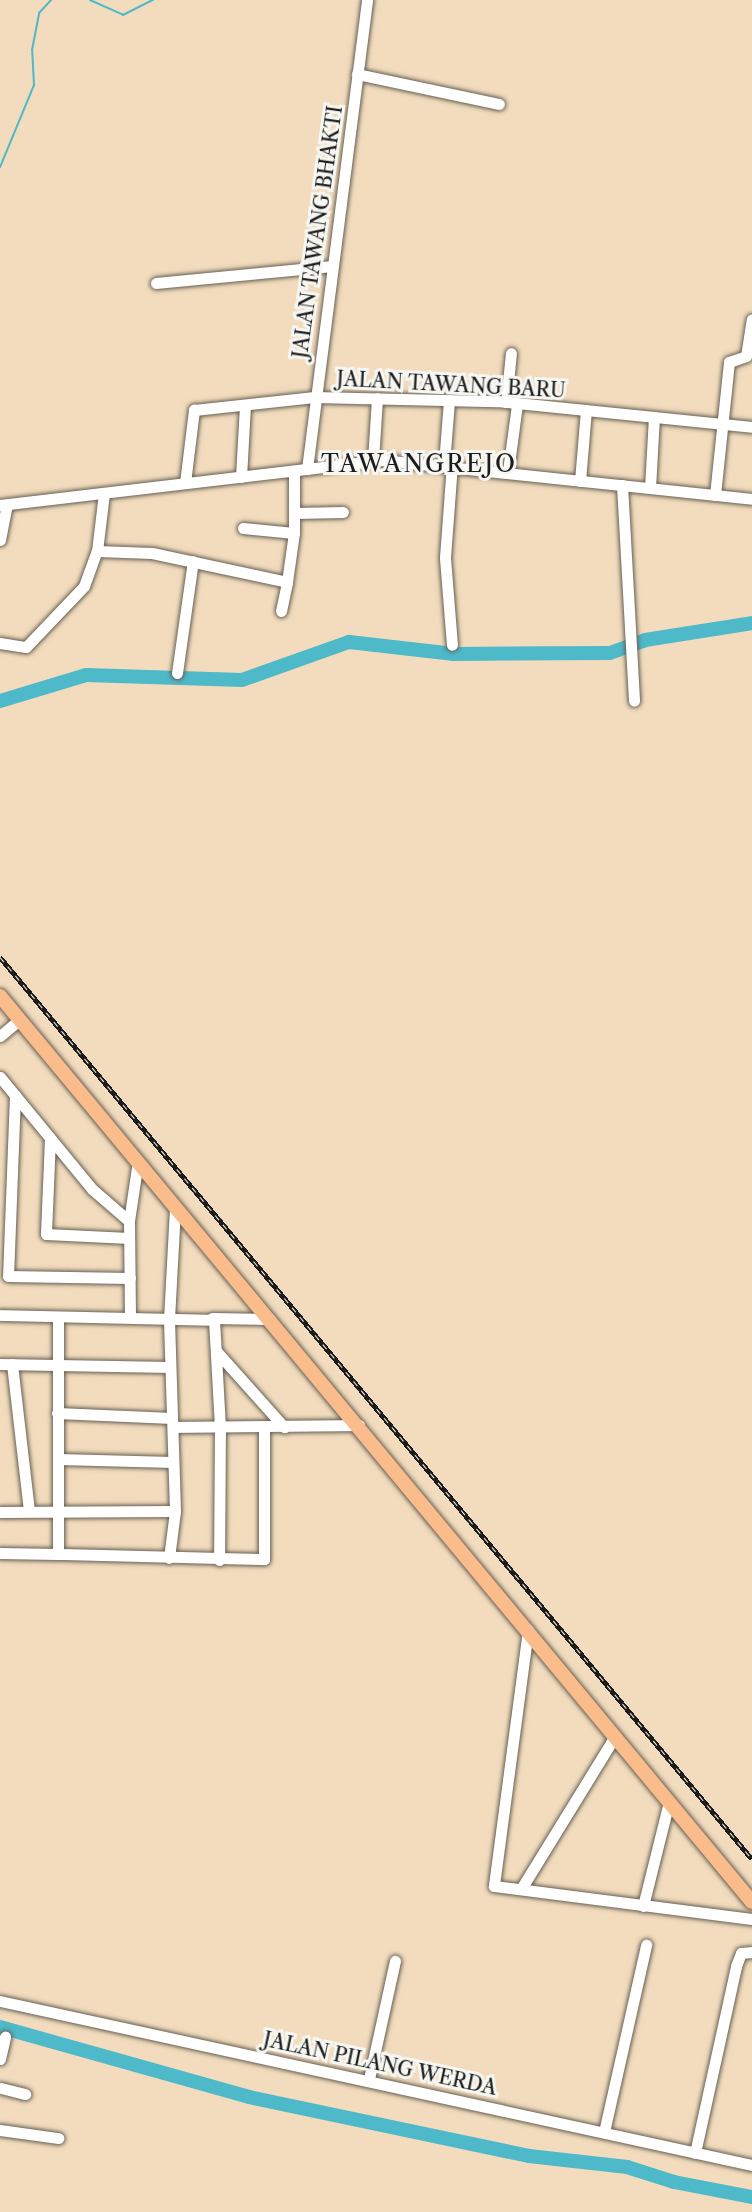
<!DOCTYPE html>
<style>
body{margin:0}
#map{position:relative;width:752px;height:2212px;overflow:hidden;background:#f2dcbd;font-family:"Libre Caslon Text",serif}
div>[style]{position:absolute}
.stream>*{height:2px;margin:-1px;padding:0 1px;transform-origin:1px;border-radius:1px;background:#4db9c9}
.river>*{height:14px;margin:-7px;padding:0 7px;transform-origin:7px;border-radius:7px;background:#4db9c9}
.roads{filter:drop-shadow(0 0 2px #675f54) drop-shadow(0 0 2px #675f54)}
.minor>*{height:11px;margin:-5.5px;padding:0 5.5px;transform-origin:5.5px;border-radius:5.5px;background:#fff}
.major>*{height:14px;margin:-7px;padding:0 7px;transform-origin:7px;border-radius:7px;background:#fabc8b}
.rail>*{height:5px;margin-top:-2.5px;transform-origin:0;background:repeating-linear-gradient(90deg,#f6f6f2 0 6px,#1c1c1c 0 12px);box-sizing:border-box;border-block:2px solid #1c1c1c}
span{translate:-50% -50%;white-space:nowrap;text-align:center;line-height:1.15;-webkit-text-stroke:6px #f6f6f2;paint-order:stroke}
.street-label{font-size:20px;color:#1c1c1c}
.quarter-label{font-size:24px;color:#1c1c1c;letter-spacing:2px}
</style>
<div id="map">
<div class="stream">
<div style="left:90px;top:0;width:36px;rotate:24deg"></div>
<div style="left:123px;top:15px;width:34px;rotate:-27deg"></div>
<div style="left:0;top:167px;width:89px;rotate:-67.5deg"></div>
<div style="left:34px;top:85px;width:35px;rotate:-93deg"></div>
<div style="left:32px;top:50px;width:38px;rotate:-79deg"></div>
<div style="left:39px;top:13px;width:18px;rotate:-47deg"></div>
</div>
<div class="river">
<div style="left:0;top:701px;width:90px;rotate:-16.8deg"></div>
<div style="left:86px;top:675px;width:156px;rotate:1.8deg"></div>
<div style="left:242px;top:680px;width:114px;rotate:-19.6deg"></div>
<div style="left:349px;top:642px;width:106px;rotate:6.5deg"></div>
<div style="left:454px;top:654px;width:156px;rotate:-0.4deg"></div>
<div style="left:610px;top:653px;width:37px;rotate:-20deg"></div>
<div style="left:645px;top:640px;width:108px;rotate:-9deg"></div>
<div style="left:0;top:2027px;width:259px;rotate:15.7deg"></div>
<div style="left:249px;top:2097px;width:286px;rotate:11.9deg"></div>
<div style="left:529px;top:2156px;width:99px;rotate:6.4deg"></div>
<div style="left:627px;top:2167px;width:49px;rotate:17.7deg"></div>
<div style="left:674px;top:2182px;width:79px;rotate:10.9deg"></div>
</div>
<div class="roads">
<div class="minor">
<div style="left:357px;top:74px;width:145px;rotate:11.9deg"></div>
<div style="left:156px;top:283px;width:177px;rotate:-5.5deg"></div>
<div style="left:506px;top:402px;width:49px;rotate:-84.2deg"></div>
<div style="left:373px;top:460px;width:62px;rotate:-86.3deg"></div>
<div style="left:444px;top:464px;width:64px;rotate:-85.5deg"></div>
<div style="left:452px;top:464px;width:94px;rotate:94.3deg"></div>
<div style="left:445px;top:558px;width:87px;rotate:85.4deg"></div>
<div style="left:307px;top:469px;width:473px;rotate:-82.7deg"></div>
<div style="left:508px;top:471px;width:68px;rotate:-82.3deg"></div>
<div style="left:241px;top:477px;width:71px;rotate:-86.8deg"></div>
<div style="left:580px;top:481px;width:71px;rotate:-85.2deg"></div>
<div style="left:185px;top:483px;width:74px;rotate:-83deg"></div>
<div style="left:194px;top:410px;width:121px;rotate:-6.2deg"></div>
<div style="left:314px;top:397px;width:183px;rotate:1.3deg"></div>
<div style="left:497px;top:401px;width:256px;rotate:5.8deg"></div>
<div style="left:622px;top:485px;width:216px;rotate:86.8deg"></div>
<div style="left:650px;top:488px;width:71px;rotate:-86.8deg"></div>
<div style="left:715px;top:495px;width:134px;rotate:-84deg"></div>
<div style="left:729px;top:362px;width:18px;rotate:-19deg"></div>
<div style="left:746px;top:356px;width:37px;rotate:-81deg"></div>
<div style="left:0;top:505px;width:385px;rotate:-6.7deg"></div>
<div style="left:382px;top:460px;width:372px;rotate:6deg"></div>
<div style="left:294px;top:513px;width:49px;rotate:-1.2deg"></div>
<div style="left:243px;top:528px;width:51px;rotate:5.6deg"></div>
<div style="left:0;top:540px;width:36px;rotate:-79deg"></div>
<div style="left:97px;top:551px;width:55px;rotate:2.1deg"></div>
<div style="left:152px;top:553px;width:138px;rotate:12.1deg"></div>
<div style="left:287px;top:582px;width:49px;rotate:-81.9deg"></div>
<div style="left:294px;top:533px;width:62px;rotate:-90deg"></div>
<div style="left:281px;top:611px;width:30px;rotate:-78deg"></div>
<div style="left:0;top:643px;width:26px;rotate:9deg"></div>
<div style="left:26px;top:647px;width:84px;rotate:-46.4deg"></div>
<div style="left:84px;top:586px;width:37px;rotate:-70deg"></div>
<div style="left:97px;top:551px;width:58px;rotate:-83.1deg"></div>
<div style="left:177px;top:673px;width:113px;rotate:-81.9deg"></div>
<div style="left:0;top:1036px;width:26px;rotate:-40deg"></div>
<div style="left:0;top:1077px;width:145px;rotate:50.6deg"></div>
<div style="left:92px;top:1189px;width:49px;rotate:40.9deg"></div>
<div style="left:15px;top:1095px;width:181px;rotate:92.2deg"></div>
<div style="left:8px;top:1276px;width:122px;rotate:0.9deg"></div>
<div style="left:50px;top:1138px;width:96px;rotate:92.4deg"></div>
<div style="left:46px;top:1234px;width:83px;rotate:2.8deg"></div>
<div style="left:0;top:1315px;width:214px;rotate:1.3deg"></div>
<div style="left:214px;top:1320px;width:106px;rotate:86.8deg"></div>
<div style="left:220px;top:1426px;width:134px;rotate:90.4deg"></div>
<div style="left:58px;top:1317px;width:237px;rotate:90deg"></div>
<div style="left:58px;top:1554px;width:206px;rotate:1.4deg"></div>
<div style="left:264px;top:1559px;width:132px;rotate:-90deg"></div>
<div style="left:130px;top:1317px;width:96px;rotate:-90.6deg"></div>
<div style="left:129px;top:1221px;width:61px;rotate:-81.5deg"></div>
<div style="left:212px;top:1318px;width:58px;rotate:1deg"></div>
<div style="left:217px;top:1352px;width:101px;rotate:48.2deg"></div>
<div style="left:0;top:1364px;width:170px;rotate:1deg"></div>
<div style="left:12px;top:1364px;width:148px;rotate:83.4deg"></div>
<div style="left:57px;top:1413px;width:115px;rotate:2.5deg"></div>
<div style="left:173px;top:1427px;width:186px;rotate:-0.6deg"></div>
<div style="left:58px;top:1459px;width:115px;rotate:1.5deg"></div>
<div style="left:0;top:1512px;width:175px;rotate:-0.3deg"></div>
<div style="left:0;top:1553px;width:58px;rotate:1deg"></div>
<div style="left:169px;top:1558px;width:47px;rotate:-82.7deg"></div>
<div style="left:175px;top:1511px;width:192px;rotate:-91.8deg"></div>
<div style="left:169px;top:1319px;width:111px;rotate:-86.9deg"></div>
<div style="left:528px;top:1630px;width:258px;rotate:97.6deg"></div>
<div style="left:494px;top:1886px;width:260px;rotate:7.3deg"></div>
<div style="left:521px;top:1889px;width:180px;rotate:-58.4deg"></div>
<div style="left:643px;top:1906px;width:107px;rotate:-76deg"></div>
<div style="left:0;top:2001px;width:770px;rotate:12.3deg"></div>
<div style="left:0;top:2059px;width:23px;rotate:-77deg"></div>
<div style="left:369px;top:2079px;width:121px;rotate:-77.6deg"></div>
<div style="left:1px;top:2088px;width:25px;rotate:14deg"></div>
<div style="left:0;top:2130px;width:59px;rotate:7.9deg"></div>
<div style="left:604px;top:2132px;width:192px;rotate:-77.3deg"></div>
<div style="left:695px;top:2153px;width:191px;rotate:-77.6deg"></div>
<div style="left:736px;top:1966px;width:14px;rotate:-69deg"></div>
<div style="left:741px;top:1953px;width:11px;rotate:-5deg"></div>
</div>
<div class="major">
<div style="left:0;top:996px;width:1177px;rotate:50.31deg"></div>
</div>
</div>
<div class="rail">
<div style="left:0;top:957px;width:1174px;rotate:50.18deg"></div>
</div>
<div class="street-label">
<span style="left:318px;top:232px;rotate:-82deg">JALAN TAWANG BHAKTI</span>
<span style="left:451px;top:385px;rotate:3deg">JALAN TAWANG BARU</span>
<span style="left:380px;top:2064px;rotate:12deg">JALAN PILANG WERDA</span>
</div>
<div class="quarter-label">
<span style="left:419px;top:464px">TAWANGREJO</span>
</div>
</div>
